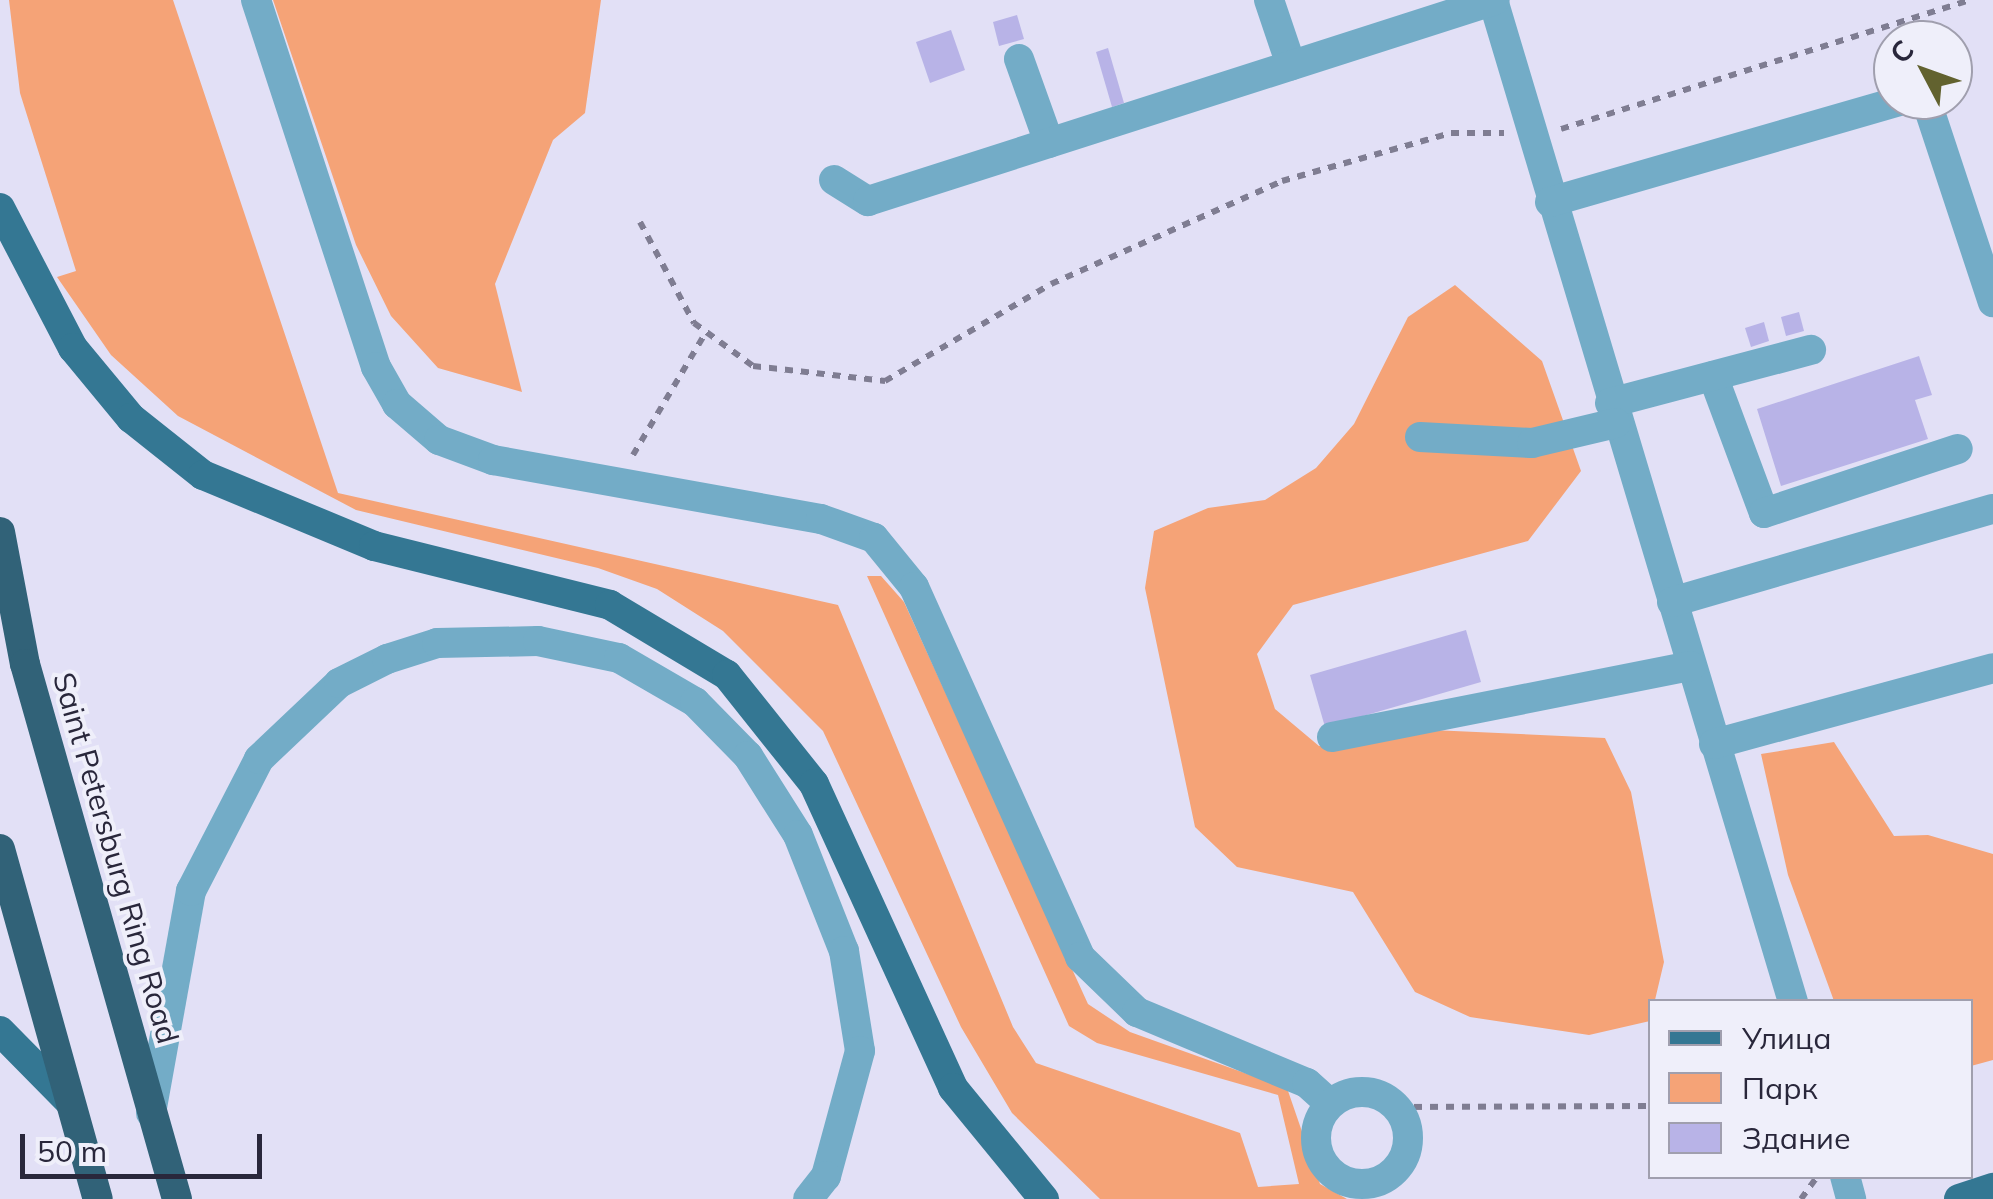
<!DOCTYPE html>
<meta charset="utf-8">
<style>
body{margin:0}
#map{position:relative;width:1993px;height:1199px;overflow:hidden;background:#e2e0f6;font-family:Mulish,sans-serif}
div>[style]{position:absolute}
.green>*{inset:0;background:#f5a377}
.building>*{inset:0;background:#b8b3e7}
.path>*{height:6px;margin-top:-3px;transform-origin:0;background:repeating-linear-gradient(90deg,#7f7d92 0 8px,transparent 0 16px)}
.minor>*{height:30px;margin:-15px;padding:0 15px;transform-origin:15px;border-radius:15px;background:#73acc7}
.minor>.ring{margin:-15px;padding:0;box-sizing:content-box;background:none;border:30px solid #73acc7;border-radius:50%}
.major>*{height:30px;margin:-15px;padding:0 15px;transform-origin:15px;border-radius:15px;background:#347793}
.highway>*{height:30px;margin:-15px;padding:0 15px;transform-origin:15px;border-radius:15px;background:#316278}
span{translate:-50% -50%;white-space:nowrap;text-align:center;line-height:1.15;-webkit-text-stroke:8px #efeffa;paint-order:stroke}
.street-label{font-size:30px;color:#29273b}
.legend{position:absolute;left:1648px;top:999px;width:325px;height:180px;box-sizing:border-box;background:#efeffa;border:2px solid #a09fae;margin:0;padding:12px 18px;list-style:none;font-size:30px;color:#29273b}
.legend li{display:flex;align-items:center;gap:20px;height:50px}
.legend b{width:50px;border:2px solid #a09fae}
.north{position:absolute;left:1873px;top:20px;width:100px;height:100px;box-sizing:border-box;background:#efeffa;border:2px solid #a09fae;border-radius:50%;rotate:311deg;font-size:28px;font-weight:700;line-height:40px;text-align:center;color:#29273b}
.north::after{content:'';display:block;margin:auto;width:35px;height:45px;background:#62622f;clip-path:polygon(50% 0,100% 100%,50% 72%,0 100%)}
.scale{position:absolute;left:20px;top:1134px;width:242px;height:45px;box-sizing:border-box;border:5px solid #29273b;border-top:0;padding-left:12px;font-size:30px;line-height:35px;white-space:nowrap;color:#29273b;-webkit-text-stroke:8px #efeffa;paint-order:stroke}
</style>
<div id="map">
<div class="green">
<div style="clip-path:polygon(9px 0,173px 0,338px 493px,838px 605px,1013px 1027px,1036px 1063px,1240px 1133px,1258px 1187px,1299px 1184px,1278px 1095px,1097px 1043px,1069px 1026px,867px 576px,881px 576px,904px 602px,1088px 1004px,1130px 1032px,1287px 1088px,1320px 1184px,1347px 1199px,1100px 1199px,1012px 1113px,961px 1027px,823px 731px,723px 631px,657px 589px,598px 568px,356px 510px,178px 416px,111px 355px,57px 277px,76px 271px,20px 93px)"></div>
<div style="clip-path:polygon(273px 0,601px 0,585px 113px,553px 140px,495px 284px,522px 392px,438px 368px,391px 316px,356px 245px)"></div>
<div style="clip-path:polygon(1455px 285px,1542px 361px,1581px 471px,1528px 541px,1293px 605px,1257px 654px,1275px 709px,1319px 746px,1432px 730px,1605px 738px,1631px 792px,1664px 962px,1650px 1021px,1589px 1035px,1470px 1017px,1415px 992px,1353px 892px,1237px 867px,1195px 827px,1145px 588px,1154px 531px,1208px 508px,1265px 500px,1316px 468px,1354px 424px,1408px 317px)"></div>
<div style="clip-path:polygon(1834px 742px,1894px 836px,1928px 835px,1993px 854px,1993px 1060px,1971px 1066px,1970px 1002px,1834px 1001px,1788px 875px,1761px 754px)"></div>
</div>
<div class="building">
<div style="clip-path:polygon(1017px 15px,1024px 39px,999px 46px,993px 22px)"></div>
<div style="clip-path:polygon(951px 30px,965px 70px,930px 83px,916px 42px)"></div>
<div style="clip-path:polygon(1108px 48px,1124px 103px,1112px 107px,1096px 52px)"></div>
<div style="clip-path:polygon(1799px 312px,1804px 331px,1786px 336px,1781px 317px)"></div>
<div style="clip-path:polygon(1764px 322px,1769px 341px,1751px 347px,1745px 328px)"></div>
<div style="clip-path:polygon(1919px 356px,1932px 395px,1915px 400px,1928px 439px,1781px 486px,1757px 409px)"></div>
<div style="clip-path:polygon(1466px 630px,1481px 682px,1325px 727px,1310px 675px)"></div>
</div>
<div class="path">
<div style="left:1561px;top:129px;width:430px;rotate:-17.5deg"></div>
<div style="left:640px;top:222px;width:115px;rotate:61.9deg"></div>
<div style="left:694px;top:323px;width:73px;rotate:36.1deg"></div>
<div style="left:753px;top:366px;width:133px;rotate:6.5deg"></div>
<div style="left:885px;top:381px;width:192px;rotate:-30.3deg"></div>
<div style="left:1051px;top:284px;width:253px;rotate:-24deg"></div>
<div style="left:1282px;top:181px;width:176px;rotate:-15.9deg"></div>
<div style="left:1451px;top:133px;width:53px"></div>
<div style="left:633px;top:455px;width:143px;rotate:-59.3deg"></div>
<div style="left:1398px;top:1107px;width:252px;rotate:-0.2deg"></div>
<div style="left:1372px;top:1184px;width:15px;rotate:90deg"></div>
<div style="left:1801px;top:1199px;width:24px;rotate:-54deg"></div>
</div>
<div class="minor">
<div style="left:256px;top:0;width:386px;rotate:71.9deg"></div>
<div style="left:376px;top:367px;width:43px;rotate:60.4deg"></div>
<div style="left:397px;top:404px;width:55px;rotate:40.6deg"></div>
<div style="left:439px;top:440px;width:58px;rotate:20.3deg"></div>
<div style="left:493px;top:460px;width:333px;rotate:10.2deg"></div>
<div style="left:821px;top:519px;width:56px;rotate:19.7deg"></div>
<div style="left:874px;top:538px;width:63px;rotate:50.8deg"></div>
<div style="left:914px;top:587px;width:406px;rotate:65.8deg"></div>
<div style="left:1080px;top:957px;width:79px;rotate:44deg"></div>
<div style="left:1137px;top:1012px;width:184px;rotate:22.7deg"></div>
<div style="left:1307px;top:1083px;width:31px;rotate:42deg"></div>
<div style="left:1269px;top:0;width:69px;rotate:71.3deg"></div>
<div style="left:1493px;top:0;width:1046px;rotate:73.33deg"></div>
<div style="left:1019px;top:59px;width:89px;rotate:70.3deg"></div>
<div style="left:1926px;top:100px;width:213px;rotate:71.7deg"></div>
<div style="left:834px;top:180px;width:40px;rotate:32deg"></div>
<div style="left:868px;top:201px;width:658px;rotate:-17.77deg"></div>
<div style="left:1550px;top:202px;width:368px;rotate:-16.1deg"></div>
<div style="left:1713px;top:376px;width:146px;rotate:69.6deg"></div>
<div style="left:1764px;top:513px;width:204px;rotate:-18.3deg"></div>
<div style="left:1610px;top:403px;width:208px;rotate:-14.8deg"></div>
<div style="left:1420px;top:437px;width:112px;rotate:3.1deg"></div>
<div style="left:1532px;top:443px;width:86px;rotate:-13.4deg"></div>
<div style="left:1672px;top:602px;width:333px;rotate:-16.2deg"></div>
<div style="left:1332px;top:737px;width:366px;rotate:-11.2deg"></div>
<div style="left:1714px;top:744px;width:289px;rotate:-15.2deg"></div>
<div class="ring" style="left:1316px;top:1092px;width:62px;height:62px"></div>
<div style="left:151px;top:1113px;width:226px;rotate:-79.8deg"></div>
<div style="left:191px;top:891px;width:148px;rotate:-62.7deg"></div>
<div style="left:259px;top:759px;width:110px;rotate:-43.5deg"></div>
<div style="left:339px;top:683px;width:54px;rotate:-26.6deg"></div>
<div style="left:387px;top:659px;width:52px;rotate:-17.7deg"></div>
<div style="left:437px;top:643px;width:101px;rotate:-1.1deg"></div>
<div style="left:538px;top:641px;width:83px;rotate:11.9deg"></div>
<div style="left:619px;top:658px;width:88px;rotate:30.1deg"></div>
<div style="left:695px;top:702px;width:76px;rotate:45.5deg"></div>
<div style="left:748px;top:756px;width:93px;rotate:57.7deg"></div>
<div style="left:798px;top:835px;width:125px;rotate:68.4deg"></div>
<div style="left:844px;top:951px;width:101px;rotate:80.9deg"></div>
<div style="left:860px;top:1051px;width:130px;rotate:105.2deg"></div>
<div style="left:826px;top:1176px;width:29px;rotate:128deg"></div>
<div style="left:1845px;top:1176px;width:24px;rotate:75deg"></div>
</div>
<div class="major">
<div style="left:0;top:208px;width:158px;rotate:62.5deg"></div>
<div style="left:73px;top:348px;width:91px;rotate:50.4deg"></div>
<div style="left:131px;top:418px;width:92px;rotate:38.4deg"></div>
<div style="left:203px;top:475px;width:185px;rotate:22.5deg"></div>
<div style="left:374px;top:546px;width:243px;rotate:14deg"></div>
<div style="left:610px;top:605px;width:136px;rotate:30.9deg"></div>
<div style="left:727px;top:675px;width:139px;rotate:51.4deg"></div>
<div style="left:814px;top:784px;width:334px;rotate:65.4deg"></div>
<div style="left:953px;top:1088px;width:144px;rotate:50.7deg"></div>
<div style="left:0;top:1031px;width:98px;rotate:45.4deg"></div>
<div style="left:1959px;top:1199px;width:36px;rotate:-18deg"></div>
</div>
<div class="highway">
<div style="left:0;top:532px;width:134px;rotate:79.3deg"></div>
<div style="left:25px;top:664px;width:556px;rotate:74.14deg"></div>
<div style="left:0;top:849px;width:363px;rotate:74.4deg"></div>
</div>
<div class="street-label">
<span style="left:116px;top:858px;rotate:74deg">Saint Petersburg Ring Road</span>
</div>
<ul class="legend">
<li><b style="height:12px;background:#347793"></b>Улица</li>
<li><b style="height:28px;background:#f5a377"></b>Парк</li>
<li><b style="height:28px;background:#b8b3e7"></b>Здание</li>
</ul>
<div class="north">С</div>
<div class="scale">50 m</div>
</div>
